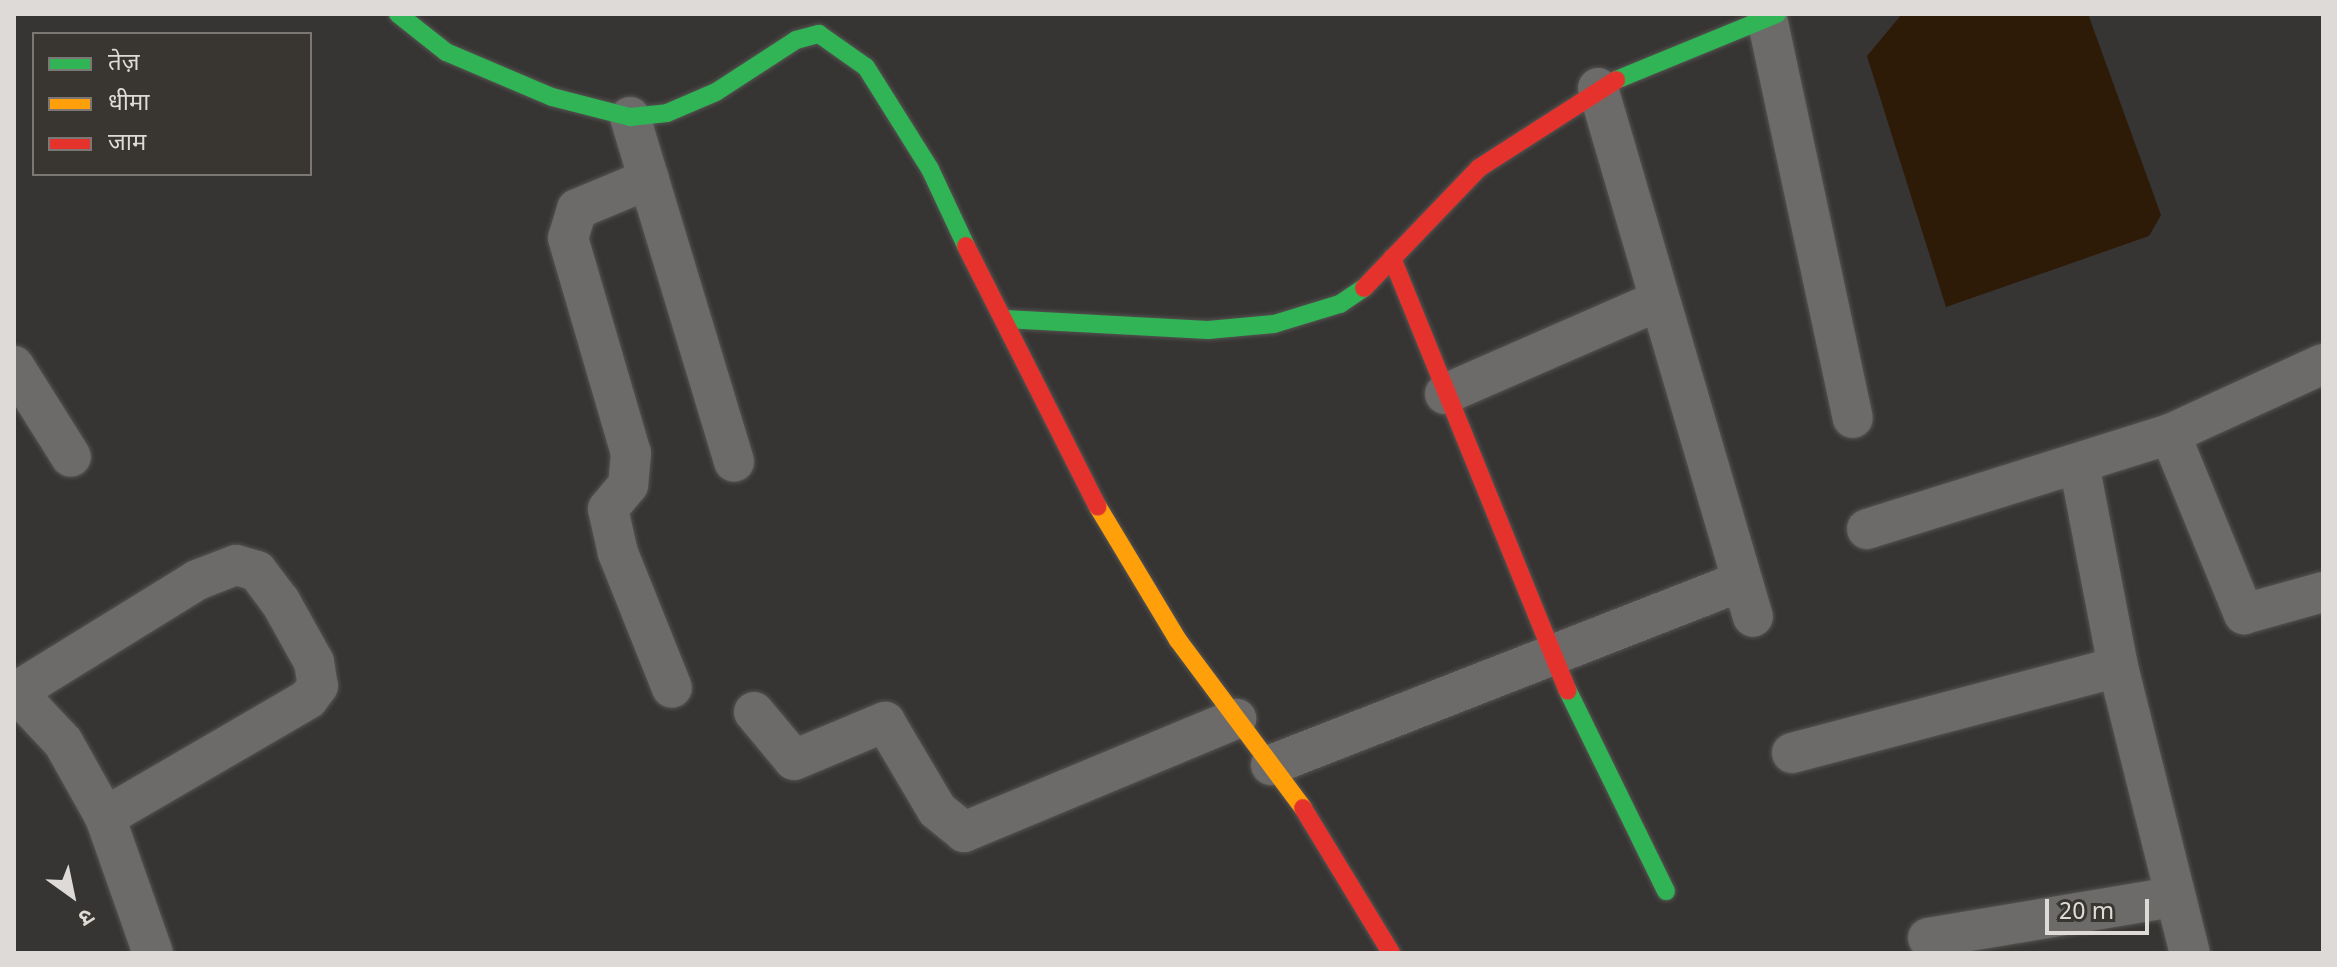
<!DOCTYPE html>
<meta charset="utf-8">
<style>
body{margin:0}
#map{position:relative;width:2337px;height:967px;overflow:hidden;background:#373533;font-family:Georgia,"Noto Sans Devanagari",serif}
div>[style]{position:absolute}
.water>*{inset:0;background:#2d1a07}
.roads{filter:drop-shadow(0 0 2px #545351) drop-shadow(0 0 2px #545351)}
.street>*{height:40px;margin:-20px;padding:0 20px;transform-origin:20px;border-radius:20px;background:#6d6b6a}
.fast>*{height:18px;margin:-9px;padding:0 9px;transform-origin:9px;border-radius:9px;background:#30b455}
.slow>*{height:18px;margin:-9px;padding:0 9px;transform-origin:9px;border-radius:9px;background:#ff9f0a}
.jam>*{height:18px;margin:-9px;padding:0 9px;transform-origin:9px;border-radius:9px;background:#e5322d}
span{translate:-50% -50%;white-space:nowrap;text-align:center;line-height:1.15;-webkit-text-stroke:7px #393531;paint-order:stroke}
.frame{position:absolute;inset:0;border:16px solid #dddad8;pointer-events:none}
.legend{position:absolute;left:32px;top:32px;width:280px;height:144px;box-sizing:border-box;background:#393531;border:2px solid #7b7774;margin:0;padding:10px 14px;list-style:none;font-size:24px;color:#dddad8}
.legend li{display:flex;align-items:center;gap:16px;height:40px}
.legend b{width:40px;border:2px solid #7b7774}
.north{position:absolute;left:32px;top:855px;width:80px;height:80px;-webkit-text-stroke:6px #393531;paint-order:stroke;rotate:147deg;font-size:22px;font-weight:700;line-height:32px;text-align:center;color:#dddad8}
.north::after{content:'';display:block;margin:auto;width:28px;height:36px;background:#dddad8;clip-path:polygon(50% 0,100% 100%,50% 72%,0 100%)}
.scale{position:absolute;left:2045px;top:899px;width:104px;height:36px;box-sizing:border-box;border:4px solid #dddad8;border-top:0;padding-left:10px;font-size:24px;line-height:28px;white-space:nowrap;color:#dddad8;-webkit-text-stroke:6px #393531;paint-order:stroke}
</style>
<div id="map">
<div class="water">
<div style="clip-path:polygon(1902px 14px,2088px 14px,2161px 215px,2149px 236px,1946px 307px,1867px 56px)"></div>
</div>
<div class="roads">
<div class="street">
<div style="left:1767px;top:18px;width:409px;rotate:77.9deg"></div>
<div style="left:1598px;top:88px;width:551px;rotate:73.67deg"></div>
<div style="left:630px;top:117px;width:360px;rotate:73.2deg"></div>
<div style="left:649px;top:179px;width:78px;rotate:157.4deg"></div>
<div style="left:577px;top:209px;width:30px;rotate:107deg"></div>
<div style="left:568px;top:238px;width:224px;rotate:73.7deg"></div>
<div style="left:631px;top:453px;width:32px;rotate:95deg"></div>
<div style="left:628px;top:485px;width:31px;rotate:130deg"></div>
<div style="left:608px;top:509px;width:45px;rotate:77.2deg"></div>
<div style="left:618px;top:553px;width:145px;rotate:68.2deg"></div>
<div style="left:14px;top:366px;width:107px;rotate:57.9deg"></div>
<div style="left:1445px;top:394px;width:232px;rotate:-23.6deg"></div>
<div style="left:2170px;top:434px;width:195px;rotate:67.7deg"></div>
<div style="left:2244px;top:614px;width:82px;rotate:-15.6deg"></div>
<div style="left:2079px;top:464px;width:207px;rotate:79.1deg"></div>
<div style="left:2118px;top:667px;width:295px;rotate:75.9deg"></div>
<div style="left:1867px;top:529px;width:318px;rotate:-17.4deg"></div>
<div style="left:2170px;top:434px;width:168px;rotate:-24.6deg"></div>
<div style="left:14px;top:690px;width:71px;rotate:46.7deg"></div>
<div style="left:63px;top:742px;width:86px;rotate:60.8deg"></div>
<div style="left:105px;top:817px;width:144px;rotate:70.6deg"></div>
<div style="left:19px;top:690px;width:209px;rotate:-31.7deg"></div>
<div style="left:197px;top:580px;width:42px;rotate:-21deg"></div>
<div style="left:236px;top:565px;width:22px;rotate:16deg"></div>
<div style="left:257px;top:571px;width:38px;rotate:53deg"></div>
<div style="left:280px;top:601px;width:70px;rotate:60.9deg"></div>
<div style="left:314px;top:662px;width:24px;rotate:81deg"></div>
<div style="left:318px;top:686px;width:16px;rotate:128deg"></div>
<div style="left:308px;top:699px;width:235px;rotate:149.8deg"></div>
<div style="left:754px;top:712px;width:62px;rotate:50.2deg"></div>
<div style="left:794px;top:760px;width:99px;rotate:-22.7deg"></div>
<div style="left:885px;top:722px;width:102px;rotate:59.4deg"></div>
<div style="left:937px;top:810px;width:35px;rotate:39deg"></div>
<div style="left:964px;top:832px;width:295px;rotate:-22.6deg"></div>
<div style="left:1792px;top:753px;width:337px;rotate:-14.8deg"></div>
<div style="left:1271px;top:765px;width:506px;rotate:-21.34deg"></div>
<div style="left:1928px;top:938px;width:248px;rotate:-9.5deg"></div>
</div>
<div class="fast">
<div style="left:398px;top:14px;width:61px;rotate:38.4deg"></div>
<div style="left:446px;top:52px;width:115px;rotate:23deg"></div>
<div style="left:552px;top:97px;width:81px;rotate:14.4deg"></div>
<div style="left:630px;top:117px;width:37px;rotate:-6deg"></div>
<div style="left:667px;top:113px;width:53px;rotate:-23.2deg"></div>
<div style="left:716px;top:92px;width:95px;rotate:-33deg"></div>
<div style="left:796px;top:40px;width:24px;rotate:-15deg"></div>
<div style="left:819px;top:34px;width:57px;rotate:35.1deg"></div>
<div style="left:866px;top:67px;width:120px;rotate:57.9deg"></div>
<div style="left:930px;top:169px;width:85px;rotate:64.9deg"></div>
<div style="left:1616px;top:80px;width:174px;rotate:-22.3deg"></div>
<div style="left:1005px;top:319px;width:203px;rotate:3.1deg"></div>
<div style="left:1208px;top:330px;width:66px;rotate:-5.2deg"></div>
<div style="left:1274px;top:324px;width:69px;rotate:-16.9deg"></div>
<div style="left:1340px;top:304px;width:29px;rotate:-34deg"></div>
<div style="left:1568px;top:691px;width:223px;rotate:63.9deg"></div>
</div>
<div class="slow">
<div style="left:1098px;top:507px;width:155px;rotate:59deg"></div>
<div style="left:1178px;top:640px;width:209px;rotate:53.3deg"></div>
</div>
<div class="jam">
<div style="left:966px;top:246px;width:292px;rotate:63.2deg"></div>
<div style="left:1392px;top:258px;width:467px;rotate:67.9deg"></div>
<div style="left:1364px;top:288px;width:166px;rotate:-46.2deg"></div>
<div style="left:1479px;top:168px;width:163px;rotate:-32.7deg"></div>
<div style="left:1303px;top:808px;width:170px;rotate:58.7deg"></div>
</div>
</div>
<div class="frame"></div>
<ul class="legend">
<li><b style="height:10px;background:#30b455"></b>तेज़</li>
<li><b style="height:10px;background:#ff9f0a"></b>धीमा</li>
<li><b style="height:10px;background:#e5322d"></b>जाम</li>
</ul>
<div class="north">उ</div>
<div class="scale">20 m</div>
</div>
